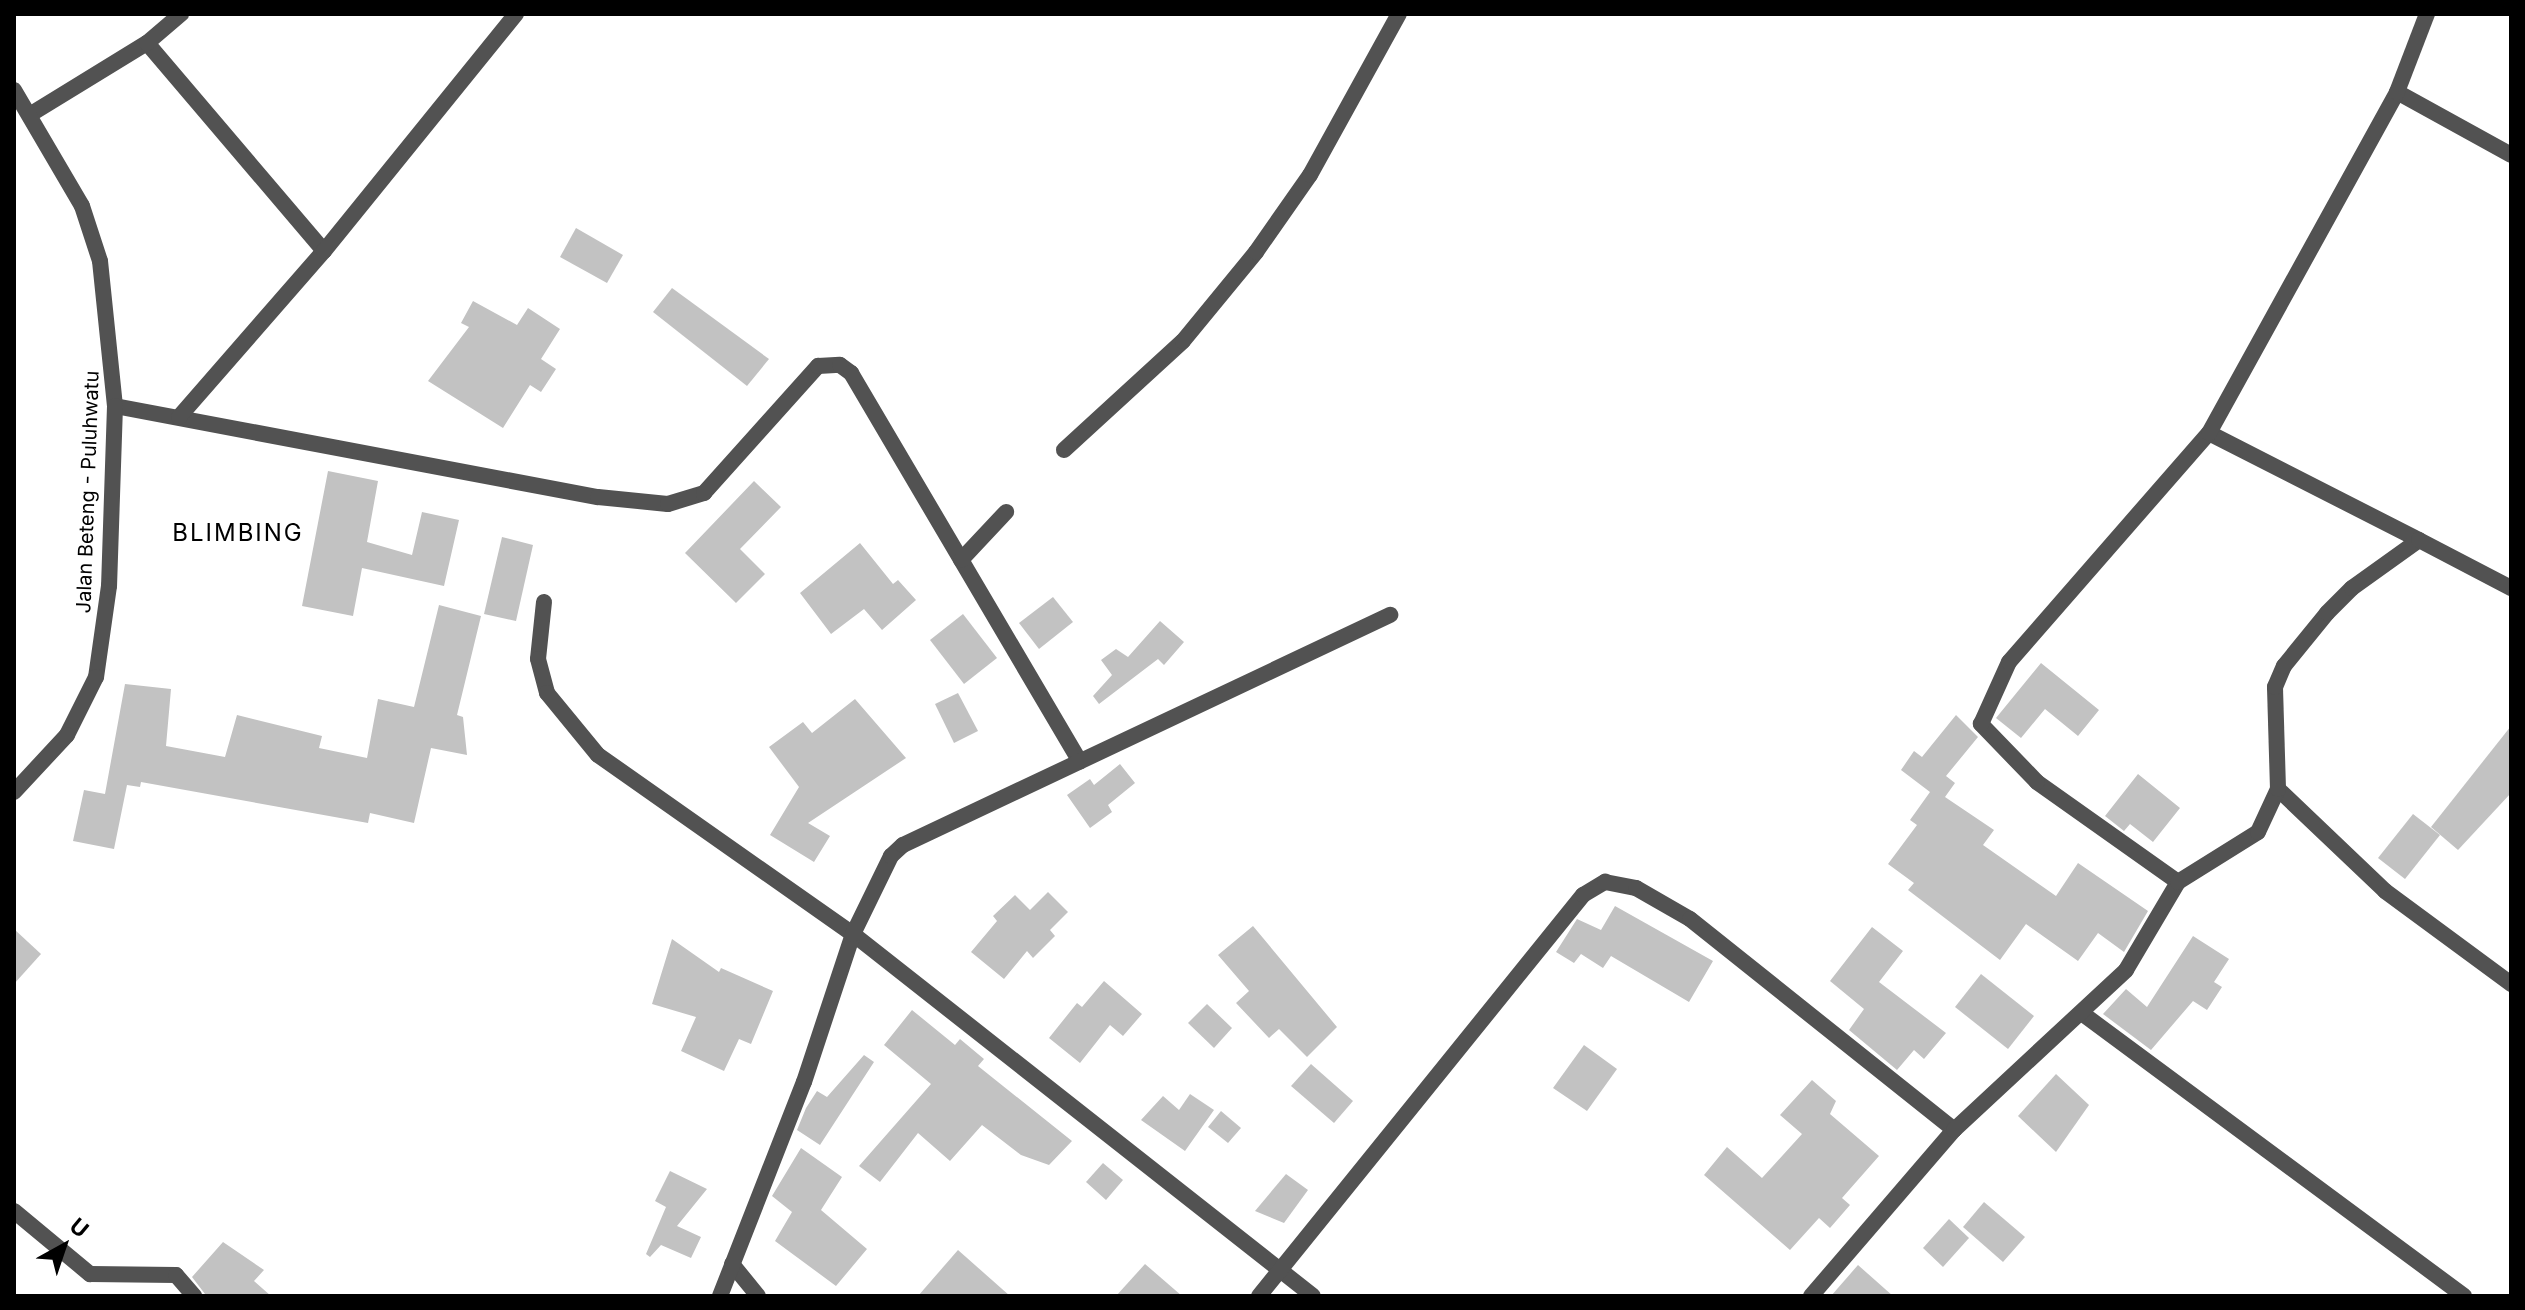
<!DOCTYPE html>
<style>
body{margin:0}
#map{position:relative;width:2525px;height:1310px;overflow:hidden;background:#fff;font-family:Inter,sans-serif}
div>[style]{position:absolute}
.building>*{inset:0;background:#c2c2c2}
.minor>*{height:16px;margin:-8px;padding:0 8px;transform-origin:8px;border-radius:8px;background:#525252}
.tertiary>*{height:16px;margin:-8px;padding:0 8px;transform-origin:8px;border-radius:8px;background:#525252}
span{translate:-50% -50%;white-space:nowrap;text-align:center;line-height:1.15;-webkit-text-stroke:6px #fff;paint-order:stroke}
.street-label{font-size:20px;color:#000}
.quarter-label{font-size:24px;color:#000;letter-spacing:2px}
.frame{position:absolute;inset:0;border:16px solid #000;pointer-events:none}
.north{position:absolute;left:24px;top:1206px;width:80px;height:80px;-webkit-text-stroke:6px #fff;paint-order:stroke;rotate:40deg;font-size:22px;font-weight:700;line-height:32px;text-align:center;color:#000}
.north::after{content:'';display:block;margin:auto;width:28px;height:36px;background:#000;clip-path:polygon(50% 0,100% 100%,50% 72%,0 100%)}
</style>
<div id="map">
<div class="building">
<div style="clip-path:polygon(576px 228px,623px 255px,607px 283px,560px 257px)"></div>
<div style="clip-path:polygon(672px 288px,769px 359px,747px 386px,653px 312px)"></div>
<div style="clip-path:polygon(473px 301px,517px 325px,528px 308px,560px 329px,541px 359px,556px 369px,541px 392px,530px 385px,503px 428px,428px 381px,469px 327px,461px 323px)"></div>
<div style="clip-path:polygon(328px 471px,378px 481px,367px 542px,412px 555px,422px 512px,459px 520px,444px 586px,362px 568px,353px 616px,302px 606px)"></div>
<div style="clip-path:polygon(754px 481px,781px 507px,740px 549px,765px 574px,736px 603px,685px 553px)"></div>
<div style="clip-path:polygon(502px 537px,533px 545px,516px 621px,484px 614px)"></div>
<div style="clip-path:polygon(860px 543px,893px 584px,898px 580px,916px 600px,882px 630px,864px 609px,831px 634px,800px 593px)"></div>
<div style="clip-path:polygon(1053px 597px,1073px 622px,1039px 649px,1019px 623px)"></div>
<div style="clip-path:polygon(439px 605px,481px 616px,457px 715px,463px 717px,467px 755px,431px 748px,414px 823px,370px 813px,368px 823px,141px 782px,140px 787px,127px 785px,114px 849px,73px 841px,84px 790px,105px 794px,125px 684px,171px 689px,166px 746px,225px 757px,237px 715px,322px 736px,319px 748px,367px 758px,378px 699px,414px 707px)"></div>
<div style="clip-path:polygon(963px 614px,997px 658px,964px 684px,930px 640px)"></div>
<div style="clip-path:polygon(1160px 621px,1184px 642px,1164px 665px,1158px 659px,1099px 704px,1093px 696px,1112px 675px,1101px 660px,1116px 649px,1128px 657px)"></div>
<div style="clip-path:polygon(2041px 663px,2099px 710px,2078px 736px,2045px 709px,2021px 738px,1996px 718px)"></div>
<div style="clip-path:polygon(958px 693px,978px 731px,954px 743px,935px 704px)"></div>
<div style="clip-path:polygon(855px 699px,906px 758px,808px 823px,830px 836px,814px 862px,770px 835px,799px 787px,769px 747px,803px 722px,812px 733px)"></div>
<div style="clip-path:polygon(1956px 715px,1978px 737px,1946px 776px,1955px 783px,1945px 797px,1994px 830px,1983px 845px,2056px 896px,2078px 863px,2148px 911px,2124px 952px,2098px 933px,2078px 961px,2026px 924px,2000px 960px,1908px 890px,1914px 883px,1888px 864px,1917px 825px,1910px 820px,1930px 792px,1901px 770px,1914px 751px,1922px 757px)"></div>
<div style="clip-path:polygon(2511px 726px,2511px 793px,2458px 850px,2431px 827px)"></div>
<div style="clip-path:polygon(1120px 764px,1135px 783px,1108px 805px,1112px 812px,1090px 828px,1067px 795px,1090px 779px,1094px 785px)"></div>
<div style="clip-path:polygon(2138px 774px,2180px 808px,2153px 842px,2130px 824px,2124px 831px,2105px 816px)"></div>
<div style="clip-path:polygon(2413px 814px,2440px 835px,2405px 879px,2378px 858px)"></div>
<div style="clip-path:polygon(1048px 892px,1068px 912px,1050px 930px,1055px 936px,1033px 958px,1027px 951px,1004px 979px,971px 952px,997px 921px,993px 916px,1015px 895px,1030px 910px)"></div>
<div style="clip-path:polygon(1615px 906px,1713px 961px,1689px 1002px,1611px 956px,1603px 968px,1581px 954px,1574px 963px,1556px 952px,1577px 919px,1601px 930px)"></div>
<div style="clip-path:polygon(1253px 926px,1337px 1027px,1307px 1057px,1279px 1029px,1269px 1038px,1236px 1003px,1249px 991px,1218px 955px)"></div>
<div style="clip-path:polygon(1872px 927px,1903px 951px,1879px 982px,1946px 1033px,1924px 1059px,1914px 1050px,1897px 1070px,1849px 1030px,1864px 1009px,1830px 981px)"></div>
<div style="clip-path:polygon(14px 929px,41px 954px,14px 984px)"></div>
<div style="clip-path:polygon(2193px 936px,2229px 959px,2214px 982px,2222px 987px,2207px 1010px,2193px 1001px,2151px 1050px,2103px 1014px,2126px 989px,2147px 1007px)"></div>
<div style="clip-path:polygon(672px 939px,719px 972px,721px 968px,773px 991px,751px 1044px,739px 1039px,724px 1071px,681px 1051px,696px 1017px,652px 1004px)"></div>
<div style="clip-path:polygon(1981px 974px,2034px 1016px,2008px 1049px,1955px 1007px)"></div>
<div style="clip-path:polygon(1104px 981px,1142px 1014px,1123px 1036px,1110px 1025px,1080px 1063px,1049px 1038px,1077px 1003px,1082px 1007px)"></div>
<div style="clip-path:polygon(1207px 1004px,1232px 1028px,1214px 1048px,1188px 1023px)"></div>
<div style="clip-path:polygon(912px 1010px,955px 1045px,960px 1039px,984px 1059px,978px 1066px,1072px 1141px,1049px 1165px,1021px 1155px,982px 1125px,950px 1161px,918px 1133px,880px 1182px,859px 1166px,931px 1084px,884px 1045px)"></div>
<div style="clip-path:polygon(1584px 1045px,1617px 1069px,1587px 1111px,1553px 1088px)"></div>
<div style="clip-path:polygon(864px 1055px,874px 1062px,820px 1145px,797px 1130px,806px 1108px,817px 1091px,827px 1097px)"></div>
<div style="clip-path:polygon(1311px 1064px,1353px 1101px,1334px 1123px,1291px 1086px)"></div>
<div style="clip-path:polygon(2056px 1074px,2089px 1105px,2056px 1152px,2018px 1116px)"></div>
<div style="clip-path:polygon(1812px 1080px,1836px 1101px,1830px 1114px,1879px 1156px,1842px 1198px,1850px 1205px,1830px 1228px,1819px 1218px,1790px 1250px,1704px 1175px,1727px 1147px,1762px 1178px,1802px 1134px,1780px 1115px)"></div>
<div style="clip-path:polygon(1190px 1094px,1214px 1110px,1185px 1151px,1141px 1120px,1163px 1096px,1179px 1110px)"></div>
<div style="clip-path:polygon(1221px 1111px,1241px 1128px,1228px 1143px,1208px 1127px)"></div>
<div style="clip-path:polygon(801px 1148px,842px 1177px,821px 1210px,867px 1249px,836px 1286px,775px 1241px,792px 1212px,772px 1196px)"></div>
<div style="clip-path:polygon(1103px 1163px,1123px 1180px,1106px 1200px,1086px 1182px)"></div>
<div style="clip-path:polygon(670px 1171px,707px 1189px,677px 1226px,701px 1237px,691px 1258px,661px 1245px,650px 1257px,646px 1254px,666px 1207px,655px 1201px)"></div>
<div style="clip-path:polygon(1286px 1174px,1308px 1190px,1284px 1223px,1255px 1211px)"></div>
<div style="clip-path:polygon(1984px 1202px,2025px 1237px,2003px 1262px,1963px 1227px)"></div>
<div style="clip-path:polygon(1949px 1219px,1969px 1238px,1943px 1267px,1923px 1248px)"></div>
<div style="clip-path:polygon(223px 1242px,264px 1270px,254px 1281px,271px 1296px,205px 1294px,192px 1277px)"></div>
<div style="clip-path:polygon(958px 1250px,1010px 1296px,918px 1296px)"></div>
<div style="clip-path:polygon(1145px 1264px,1182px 1296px,1116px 1296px)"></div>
<div style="clip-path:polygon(1858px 1265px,1893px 1296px,1831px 1296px)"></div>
</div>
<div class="minor">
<div style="left:147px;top:43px;width:273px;rotate:49.6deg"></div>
<div style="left:2397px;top:92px;width:130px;rotate:28.9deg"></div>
<div style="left:31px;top:114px;width:136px;rotate:-31.5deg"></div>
<div style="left:147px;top:43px;width:45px;rotate:-40.5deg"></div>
<div style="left:115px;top:406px;width:491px;rotate:10.7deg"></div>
<div style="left:598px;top:497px;width:70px;rotate:5.7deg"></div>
<div style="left:668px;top:504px;width:38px;rotate:-17deg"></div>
<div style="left:704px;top:493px;width:171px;rotate:-48.1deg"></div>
<div style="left:818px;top:366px;width:22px;rotate:-3deg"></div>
<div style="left:840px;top:365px;width:14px;rotate:36deg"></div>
<div style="left:851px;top:373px;width:451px;rotate:59.5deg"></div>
<div style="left:179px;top:417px;width:220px;rotate:-48.9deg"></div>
<div style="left:324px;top:251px;width:305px;rotate:-51deg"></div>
<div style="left:2209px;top:433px;width:236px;rotate:27deg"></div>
<div style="left:1064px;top:450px;width:161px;rotate:-42.5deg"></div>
<div style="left:1183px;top:341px;width:115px;rotate:-50.6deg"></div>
<div style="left:1256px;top:252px;width:94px;rotate:-55deg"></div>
<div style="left:1310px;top:175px;width:184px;rotate:-61.1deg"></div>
<div style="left:961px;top:560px;width:66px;rotate:-46.8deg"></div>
<div style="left:544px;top:602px;width:57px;rotate:96deg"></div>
<div style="left:538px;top:659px;width:35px;rotate:75deg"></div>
<div style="left:547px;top:693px;width:80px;rotate:50.6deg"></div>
<div style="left:598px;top:755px;width:312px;rotate:35.1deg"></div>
<div style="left:853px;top:934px;width:585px;rotate:38.2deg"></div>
<div style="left:2278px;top:789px;width:148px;rotate:43.6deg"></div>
<div style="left:2385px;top:891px;width:157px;rotate:36.4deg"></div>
<div style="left:2178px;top:882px;width:173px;rotate:-144.7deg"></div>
<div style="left:2037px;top:782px;width:81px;rotate:-134deg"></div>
<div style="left:1981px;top:724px;width:68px;rotate:-65.7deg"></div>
<div style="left:2009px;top:662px;width:304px;rotate:-48.9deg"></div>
<div style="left:2209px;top:433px;width:389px;rotate:-61.1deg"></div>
<div style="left:2397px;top:92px;width:84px;rotate:-69deg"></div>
<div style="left:2083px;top:1014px;width:474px;rotate:36.5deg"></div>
<div style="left:14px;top:1211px;width:99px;rotate:39.7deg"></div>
<div style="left:90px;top:1274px;width:86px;rotate:0.7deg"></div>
<div style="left:176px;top:1275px;width:28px;rotate:49deg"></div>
<div style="left:732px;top:1264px;width:41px;rotate:50.9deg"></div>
<div style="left:720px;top:1296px;width:230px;rotate:-68.6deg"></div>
<div style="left:804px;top:1082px;width:156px;rotate:-71.7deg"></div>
<div style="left:853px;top:934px;width:87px;rotate:-64deg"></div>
<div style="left:891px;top:856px;width:16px;rotate:-43deg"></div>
<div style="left:903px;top:845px;width:539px;rotate:-25.28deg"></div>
<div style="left:1259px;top:1296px;width:516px;rotate:-51.06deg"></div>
<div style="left:1583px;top:895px;width:26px;rotate:-31deg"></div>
<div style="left:1605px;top:882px;width:32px;rotate:11deg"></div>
<div style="left:1636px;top:888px;width:62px;rotate:29.9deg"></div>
<div style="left:1690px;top:919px;width:338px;rotate:38.6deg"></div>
<div style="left:1811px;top:1296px;width:219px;rotate:-49.3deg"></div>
<div style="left:1954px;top:1130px;width:235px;rotate:-42.9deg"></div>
<div style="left:2126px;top:970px;width:102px;rotate:-59.4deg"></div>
<div style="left:2178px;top:882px;width:94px;rotate:-32deg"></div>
<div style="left:2258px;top:832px;width:47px;rotate:-65.1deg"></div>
<div style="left:2278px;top:789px;width:102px;rotate:-91.7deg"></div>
<div style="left:2275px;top:687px;width:23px;rotate:-67deg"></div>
<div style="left:2284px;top:666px;width:68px;rotate:-50.9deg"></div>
<div style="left:2327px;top:613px;width:35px;rotate:-45deg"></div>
<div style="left:2352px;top:588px;width:82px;rotate:-35.6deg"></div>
<div style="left:2419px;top:540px;width:104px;rotate:27.6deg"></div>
</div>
<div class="tertiary">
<div style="left:14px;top:90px;width:134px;rotate:59.6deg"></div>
<div style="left:82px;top:206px;width:58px;rotate:71.9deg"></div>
<div style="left:100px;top:261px;width:146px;rotate:84.1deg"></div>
<div style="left:115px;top:406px;width:180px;rotate:91.9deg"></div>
<div style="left:109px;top:586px;width:92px;rotate:98.1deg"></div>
<div style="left:96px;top:677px;width:65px;rotate:116.6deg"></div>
<div style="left:67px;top:735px;width:78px;rotate:132.9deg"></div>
</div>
<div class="street-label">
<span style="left:88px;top:492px;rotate:-88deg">Jalan Beteng - Puluhwatu</span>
</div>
<div class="quarter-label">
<span style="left:238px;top:533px">BLIMBING</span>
</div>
<div class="frame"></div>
<div class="north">U</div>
</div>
